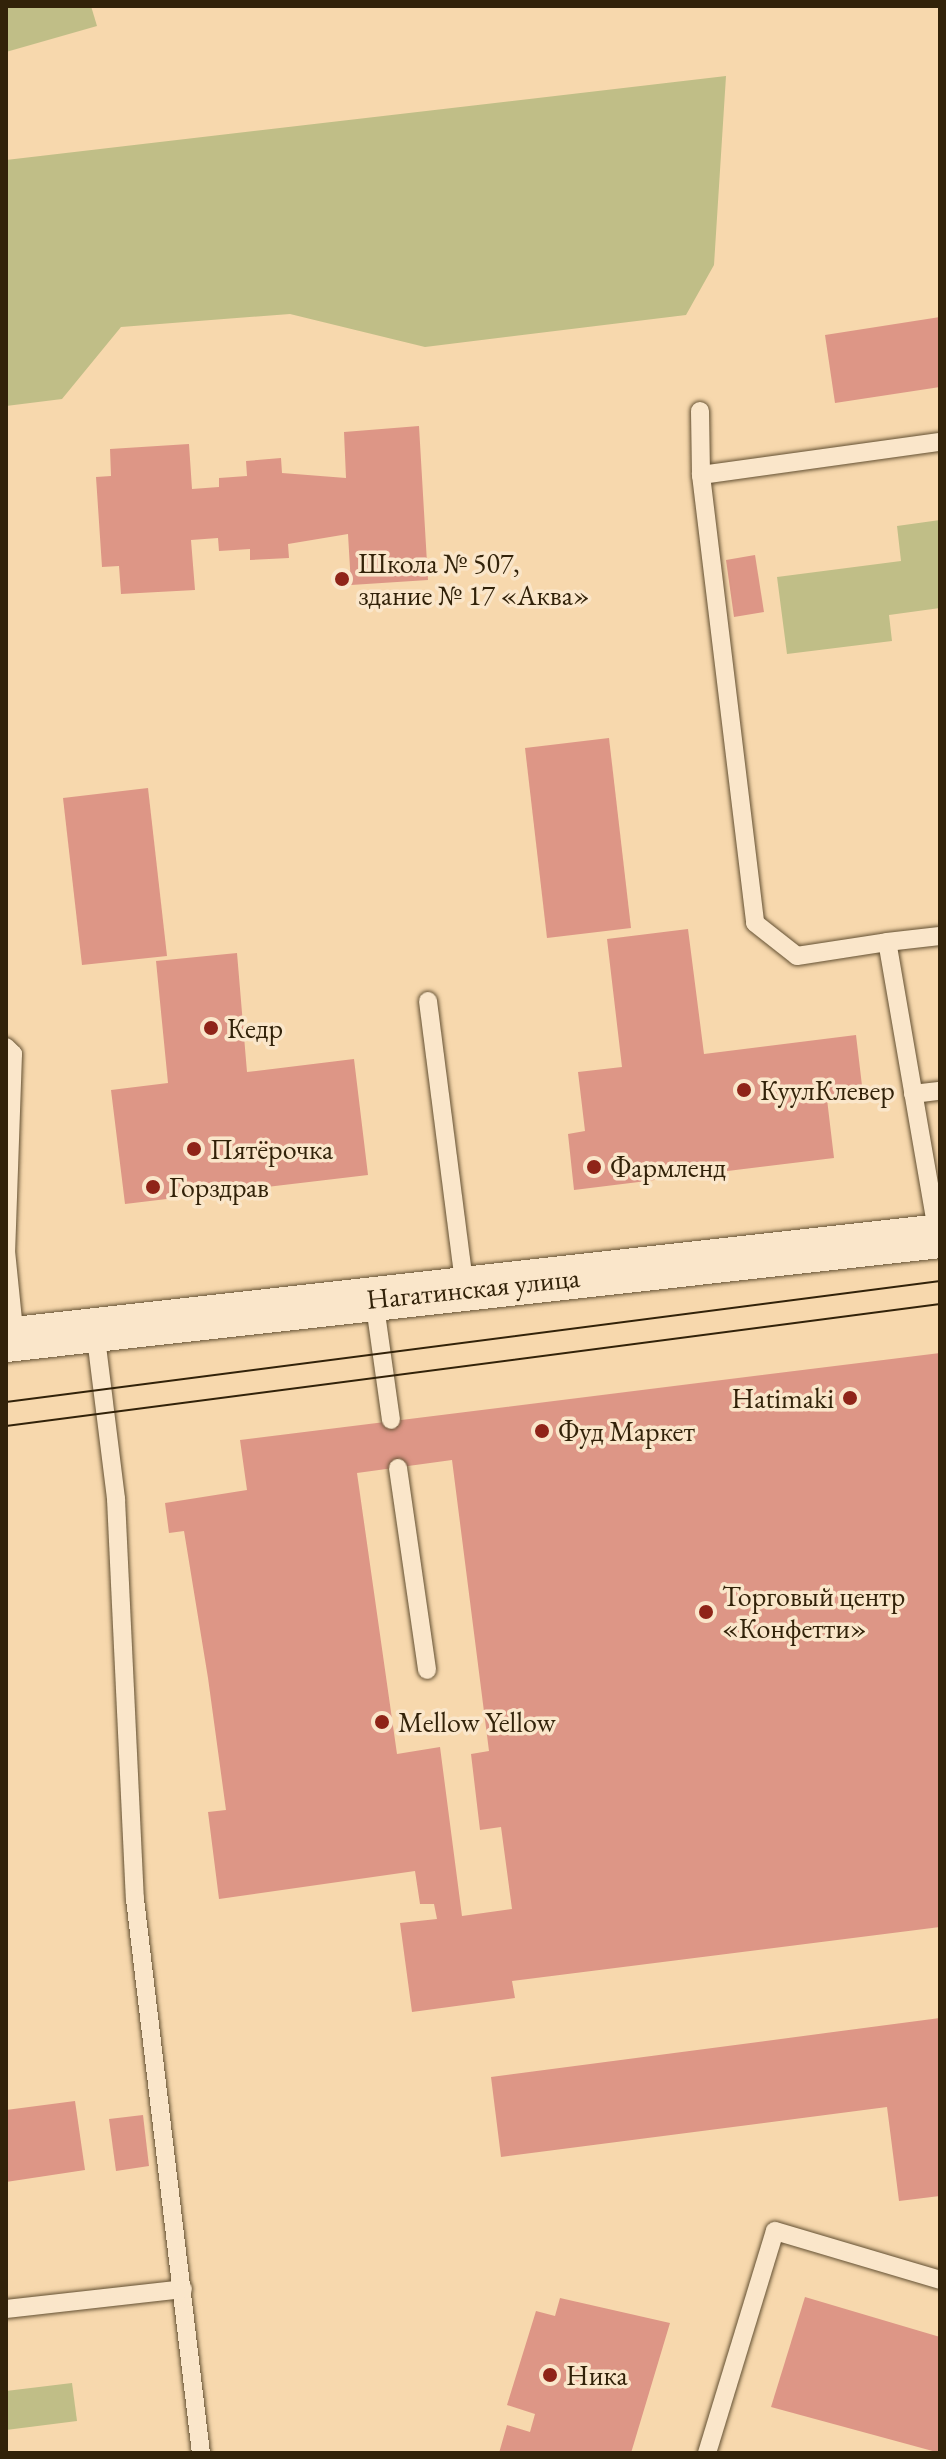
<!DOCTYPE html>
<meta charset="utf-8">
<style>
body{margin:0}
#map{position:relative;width:946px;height:2459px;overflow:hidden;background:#f7d8ad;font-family:"EB Garamond",serif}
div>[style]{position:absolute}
.green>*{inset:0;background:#c0be87}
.building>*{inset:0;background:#dd9686}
.roads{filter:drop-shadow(0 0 2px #635032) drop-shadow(0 0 2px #635032)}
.lane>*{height:18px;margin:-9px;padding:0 9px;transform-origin:9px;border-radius:9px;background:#fae6ca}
.secondary>*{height:44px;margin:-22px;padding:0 22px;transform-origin:22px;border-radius:22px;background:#fae6ca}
.tram>*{height:2px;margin:-1px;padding:0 1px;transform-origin:1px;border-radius:1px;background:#322209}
.dots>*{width:22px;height:22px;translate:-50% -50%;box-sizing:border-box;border:4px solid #fae6ca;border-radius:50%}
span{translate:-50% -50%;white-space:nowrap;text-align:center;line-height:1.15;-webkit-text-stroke:7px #fae6ca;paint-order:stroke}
.poi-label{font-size:28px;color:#322209}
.left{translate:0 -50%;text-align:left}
.right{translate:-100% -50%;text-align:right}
.street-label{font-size:28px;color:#322209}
.frame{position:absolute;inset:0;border:8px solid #322209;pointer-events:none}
</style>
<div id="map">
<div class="green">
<div style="clip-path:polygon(6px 6px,91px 6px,97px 26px,6px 52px)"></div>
<div style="clip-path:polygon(726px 76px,714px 265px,686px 315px,425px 347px,290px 314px,121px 327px,62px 399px,6px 406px,6px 160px)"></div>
<div style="clip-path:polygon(940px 520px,940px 608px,889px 615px,892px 641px,787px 654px,777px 577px,901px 561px,897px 526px)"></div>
<div style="clip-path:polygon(72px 2383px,77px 2421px,6px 2430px,6px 2391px)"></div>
</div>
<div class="building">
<div style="clip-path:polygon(940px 317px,940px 387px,835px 403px,825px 335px)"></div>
<div style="clip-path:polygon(419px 426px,428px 580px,351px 585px,348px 534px,288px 544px,289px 558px,250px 560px,250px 549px,219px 551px,218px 538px,191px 540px,195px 590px,121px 594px,119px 566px,102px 567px,96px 477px,111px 476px,110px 449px,189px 444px,192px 489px,219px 487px,219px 478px,247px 476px,246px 461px,281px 458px,282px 473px,346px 478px,344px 432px)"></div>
<div style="clip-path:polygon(755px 555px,764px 612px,734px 617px,726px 560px)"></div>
<div style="clip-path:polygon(609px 738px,631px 928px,547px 938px,525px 748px)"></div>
<div style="clip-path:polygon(148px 788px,167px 956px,82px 965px,63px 798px)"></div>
<div style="clip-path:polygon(688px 929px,704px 1054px,856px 1035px,863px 1094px,827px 1099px,834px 1158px,574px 1190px,568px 1134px,585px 1131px,578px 1072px,622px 1067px,607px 939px)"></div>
<div style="clip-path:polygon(237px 953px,247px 1072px,354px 1059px,368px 1175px,125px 1204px,111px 1090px,168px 1083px,156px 961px)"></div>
<div style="clip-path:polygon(evenodd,940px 1353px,940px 1927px,512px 1981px,515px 1998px,412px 2012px,400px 1923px,437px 1919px,434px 1904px,420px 1904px,415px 1871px,219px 1899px,208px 1812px,226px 1810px,208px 1678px,184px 1531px,169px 1533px,165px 1503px,247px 1490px,240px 1440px,940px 1353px,452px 1460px,489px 1751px,471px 1754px,480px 1830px,501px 1827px,512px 1909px,462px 1916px,440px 1747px,397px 1754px,357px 1473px,452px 1460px)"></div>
<div style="clip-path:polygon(940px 2018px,940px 2196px,899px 2201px,887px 2107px,501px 2157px,491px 2077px)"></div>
<div style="clip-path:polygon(75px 2101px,85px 2170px,6px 2182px,6px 2110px)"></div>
<div style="clip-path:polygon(143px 2115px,149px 2166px,116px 2171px,109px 2119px)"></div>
<div style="clip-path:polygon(805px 2297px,940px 2337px,940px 2453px,771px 2407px)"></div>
<div style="clip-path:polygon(560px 2298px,670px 2323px,631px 2453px,499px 2453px,507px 2425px,530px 2432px,535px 2414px,507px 2405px,536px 2311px,555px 2316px)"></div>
</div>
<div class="roads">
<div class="lane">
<div style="left:700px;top:411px;width:64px;rotate:89.1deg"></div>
<div style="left:701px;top:475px;width:451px;rotate:83.1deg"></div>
<div style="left:755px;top:923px;width:53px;rotate:38.2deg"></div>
<div style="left:797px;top:956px;width:91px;rotate:-8.8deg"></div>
<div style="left:701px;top:475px;width:241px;rotate:-7.9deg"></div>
<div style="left:428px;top:1001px;width:290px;rotate:82.7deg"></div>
<div style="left:6px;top:1047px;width:10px;rotate:45deg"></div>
<div style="left:13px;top:1054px;width:197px;rotate:92deg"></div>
<div style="left:6px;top:1251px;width:88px;rotate:84.2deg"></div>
<div style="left:913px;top:1094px;width:26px;rotate:-7deg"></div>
<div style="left:938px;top:1236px;width:298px;rotate:-99.8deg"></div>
<div style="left:887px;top:942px;width:53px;rotate:-6.5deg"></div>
<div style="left:374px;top:1299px;width:122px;rotate:82deg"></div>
<div style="left:95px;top:1330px;width:170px;rotate:82.9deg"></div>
<div style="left:116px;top:1499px;width:400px;rotate:87.3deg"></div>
<div style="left:135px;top:1899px;width:558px;rotate:83.21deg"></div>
<div style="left:398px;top:1468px;width:204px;rotate:81.8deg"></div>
<div style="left:6px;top:2309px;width:178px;rotate:-6.4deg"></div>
<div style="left:707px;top:2453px;width:232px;rotate:-73deg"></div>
<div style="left:775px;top:2231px;width:172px;rotate:16.5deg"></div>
</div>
<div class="secondary">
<div style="left:6px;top:1340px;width:940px;rotate:-6.35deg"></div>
</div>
</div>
<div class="tram">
<div style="left:6px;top:1402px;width:942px;rotate:-7.38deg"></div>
<div style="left:6px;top:1426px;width:942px;rotate:-7.44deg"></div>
</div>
<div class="dots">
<div style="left:342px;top:579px;background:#8f2418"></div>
<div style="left:211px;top:1028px;background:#8f2418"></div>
<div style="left:744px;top:1090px;background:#8f2418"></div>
<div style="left:194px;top:1149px;background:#8f2418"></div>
<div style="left:594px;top:1167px;background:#8f2418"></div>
<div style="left:153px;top:1187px;background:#8f2418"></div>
<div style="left:850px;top:1398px;background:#8f2418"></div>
<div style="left:542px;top:1431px;background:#8f2418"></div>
<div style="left:706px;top:1612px;background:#8f2418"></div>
<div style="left:382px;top:1722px;background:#8f2418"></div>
<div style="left:550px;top:2375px;background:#8f2418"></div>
</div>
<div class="poi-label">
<span class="left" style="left:358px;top:579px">Школа № 507,<br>здание № 17 «Аква»</span>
<span class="left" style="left:227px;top:1028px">Кедр</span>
<span class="left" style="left:760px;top:1090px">КуулКлевер</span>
<span class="left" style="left:210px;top:1149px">Пятёрочка</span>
<span class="left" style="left:610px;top:1167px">Фармленд</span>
<span class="left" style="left:169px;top:1187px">Горздрав</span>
<span class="right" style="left:834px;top:1398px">Hatimaki</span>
<span class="left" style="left:558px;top:1431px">Фуд Маркет</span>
<span class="left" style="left:722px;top:1612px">Торговый центр<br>«Конфетти»</span>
<span class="left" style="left:398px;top:1722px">Mellow Yellow</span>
<span class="left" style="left:566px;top:2375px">Ника</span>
</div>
<div class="street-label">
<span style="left:473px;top:1288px;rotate:-6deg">Нагатинская улица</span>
</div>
<div class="frame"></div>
</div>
